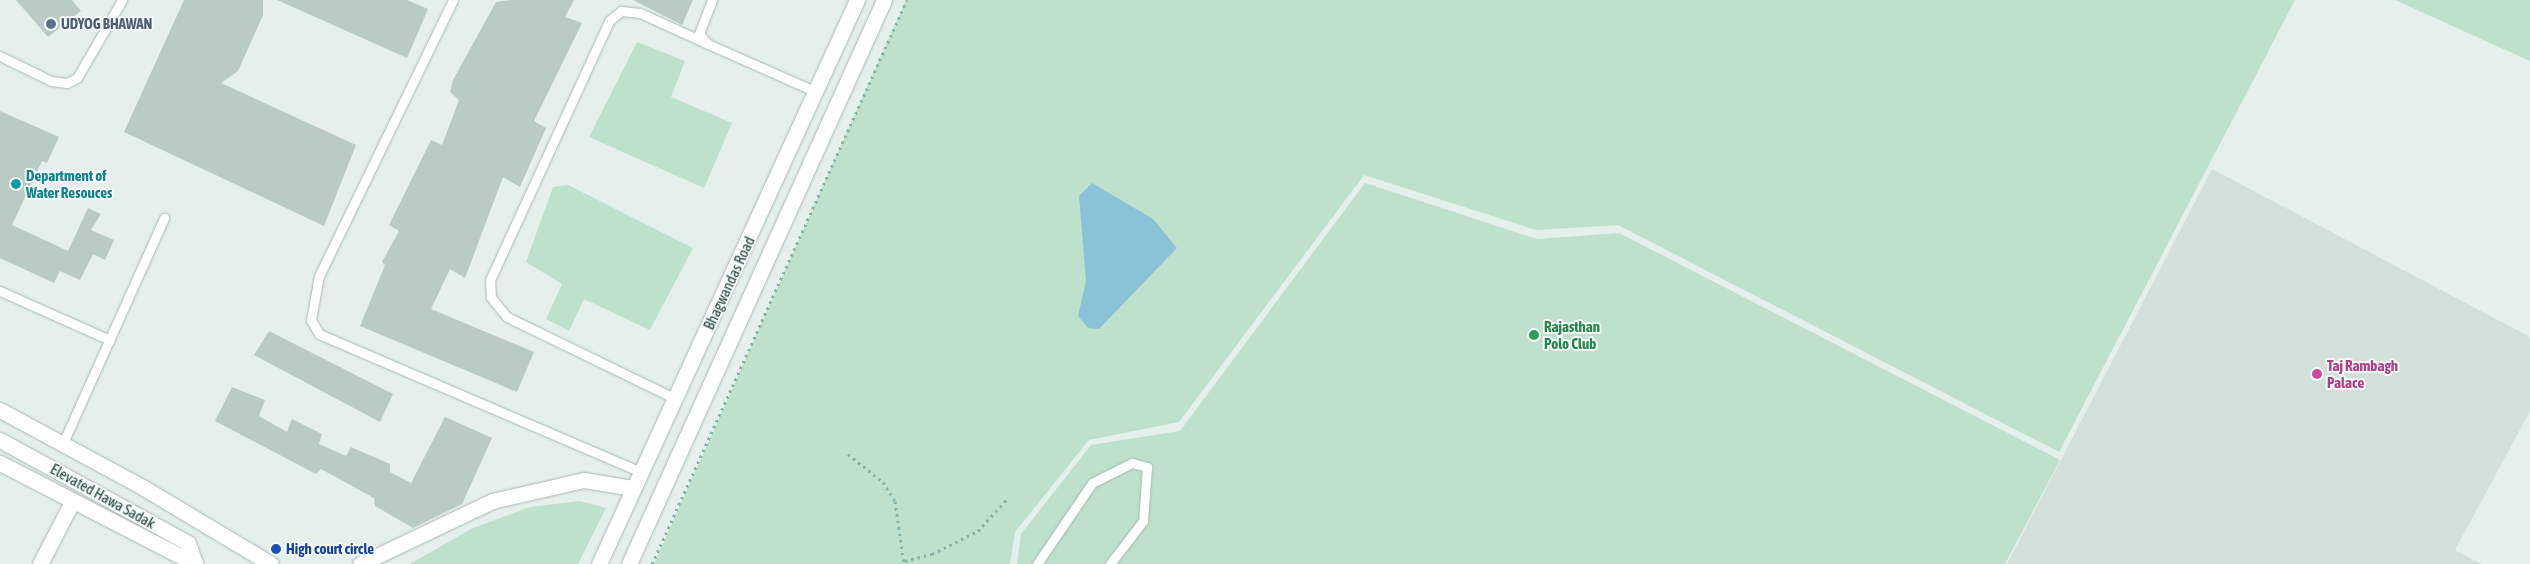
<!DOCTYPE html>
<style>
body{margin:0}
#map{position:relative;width:2530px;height:564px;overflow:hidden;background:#e5efec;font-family:"Asap Condensed",sans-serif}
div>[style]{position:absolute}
.built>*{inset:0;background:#d3dfdb}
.green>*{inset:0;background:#bde1cb}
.water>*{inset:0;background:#8ac3d7}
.building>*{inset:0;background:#bacac5}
.path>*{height:3px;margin-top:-1.5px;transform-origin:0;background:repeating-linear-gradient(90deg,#83b5ab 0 2.5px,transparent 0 6.5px)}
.roads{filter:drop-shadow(0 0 1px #a7b8b4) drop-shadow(0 0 1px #a7b8b4)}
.lane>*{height:9px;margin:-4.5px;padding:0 4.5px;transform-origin:4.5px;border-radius:4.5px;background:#fff}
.street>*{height:15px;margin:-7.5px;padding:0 7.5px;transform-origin:7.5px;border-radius:7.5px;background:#fff}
.secondary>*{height:15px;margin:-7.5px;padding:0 7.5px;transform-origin:7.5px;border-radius:7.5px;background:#fff}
.dots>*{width:14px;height:14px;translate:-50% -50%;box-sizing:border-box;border:2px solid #f6fbf9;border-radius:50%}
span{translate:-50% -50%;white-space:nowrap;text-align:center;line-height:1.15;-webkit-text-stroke:4px #f6fbf9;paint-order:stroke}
.service-label{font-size:15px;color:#4e5e75;font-weight:700}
.left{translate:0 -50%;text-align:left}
.culture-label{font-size:15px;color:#0d838f;font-weight:700}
.street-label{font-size:15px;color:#22433e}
.leisure-label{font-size:15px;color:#27864d;font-weight:700}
.hotel-label{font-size:15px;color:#b23c85;font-weight:700}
.transit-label{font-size:15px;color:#164399;font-weight:700}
</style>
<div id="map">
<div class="built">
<div style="clip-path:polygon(2212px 169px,2530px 337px,2530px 411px,2455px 550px,2481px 564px,2007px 564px)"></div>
</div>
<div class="green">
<div style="clip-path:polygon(906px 0,2295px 0,2059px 452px,1618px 225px,1536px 230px,1364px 175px,1179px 422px,1089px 440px,1015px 532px,1010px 564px,654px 564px)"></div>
<div style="clip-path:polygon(2395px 0,2530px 0,2530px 61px)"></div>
<div style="clip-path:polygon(637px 42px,685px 61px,671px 97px,732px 123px,704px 188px,589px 137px)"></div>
<div style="clip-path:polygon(1365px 183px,1537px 239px,1619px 233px,2060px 460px,2005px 564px,1017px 564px,1021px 534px,1091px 445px,1180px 431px)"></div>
<div style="clip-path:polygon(568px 185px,693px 248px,650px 330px,584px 299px,569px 331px,546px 319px,562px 284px,526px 262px,553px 187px)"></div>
<div style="clip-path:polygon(580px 501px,606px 508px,578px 564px,410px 564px,471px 529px,530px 507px)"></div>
</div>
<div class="water">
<div style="clip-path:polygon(1092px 183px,1153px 219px,1177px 248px,1099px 329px,1088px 328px,1078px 316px,1086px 281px,1079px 196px)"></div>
</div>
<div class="building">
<div style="clip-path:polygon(16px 0,72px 0,81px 11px,48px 37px)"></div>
<div style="clip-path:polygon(184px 0,263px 0,263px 15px,238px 71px,221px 83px,356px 145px,324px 226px,124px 132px)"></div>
<div style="clip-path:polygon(277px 0,407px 0,428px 9px,407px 58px)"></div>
<div style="clip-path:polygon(510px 0,574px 0,565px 17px,582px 23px,534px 121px,546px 128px,520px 187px,503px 177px,465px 278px,450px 269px,431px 309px,534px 352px,517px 392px,360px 326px,385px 265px,382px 262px,399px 231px,389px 225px,431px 140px,442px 145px,459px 100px,450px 92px,453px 80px,496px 2px)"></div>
<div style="clip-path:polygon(633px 0,693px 0,682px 25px)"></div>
<div style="clip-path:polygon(0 111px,59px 137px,47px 163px,42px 161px,12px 225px,68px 251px,88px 208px,101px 214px,91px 230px,114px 240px,105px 260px,93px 254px,80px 280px,60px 271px,54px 283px,0 258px)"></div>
<div style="clip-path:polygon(269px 331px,393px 394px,380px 422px,254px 355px)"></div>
<div style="clip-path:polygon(232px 387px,265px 400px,259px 416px,287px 432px,292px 419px,322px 434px,319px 444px,346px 456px,351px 447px,390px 464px,390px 472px,411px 483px,445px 417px,492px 438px,462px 504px,413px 528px,375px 506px,374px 498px,321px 469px,316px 474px,215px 421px)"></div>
</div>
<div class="path">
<div style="left:848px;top:454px;width:45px;rotate:38.7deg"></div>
<div style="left:883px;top:482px;width:22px;rotate:58deg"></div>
<div style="left:895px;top:501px;width:64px;rotate:81.9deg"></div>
<div style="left:905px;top:561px;width:28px;rotate:-15deg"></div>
<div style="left:932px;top:554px;width:51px;rotate:-26.6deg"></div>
<div style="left:978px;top:531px;width:43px;rotate:-47.8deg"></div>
<div style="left:652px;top:564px;width:619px;rotate:-65.67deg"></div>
</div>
<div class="roads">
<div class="lane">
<div style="left:453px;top:0;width:307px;rotate:115.9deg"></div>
<div style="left:319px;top:276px;width:45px;rotate:100.3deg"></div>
<div style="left:311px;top:320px;width:16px;rotate:60deg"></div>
<div style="left:319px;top:334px;width:350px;rotate:23.2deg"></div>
<div style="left:712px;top:0;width:36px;rotate:111deg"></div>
<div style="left:699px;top:34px;width:13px;rotate:48deg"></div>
<div style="left:708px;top:44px;width:119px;rotate:23.8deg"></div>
<div style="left:0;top:56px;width:57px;rotate:26.1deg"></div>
<div style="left:51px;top:81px;width:16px;rotate:7deg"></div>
<div style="left:67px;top:83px;width:11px;rotate:-27deg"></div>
<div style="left:77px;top:78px;width:90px;rotate:-60deg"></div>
<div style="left:0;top:291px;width:120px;rotate:24deg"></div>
<div style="left:676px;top:399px;width:188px;rotate:-154.1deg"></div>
<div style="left:507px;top:317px;width:26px;rotate:-129deg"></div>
<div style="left:491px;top:297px;width:17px;rotate:-93deg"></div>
<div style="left:490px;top:280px;width:285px;rotate:-65.3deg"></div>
<div style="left:609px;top:21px;width:16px;rotate:-40deg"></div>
<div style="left:621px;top:11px;width:19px;rotate:6deg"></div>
<div style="left:640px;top:13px;width:75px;rotate:24.5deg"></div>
<div style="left:63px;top:443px;width:247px;rotate:-65.8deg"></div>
<div style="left:1037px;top:564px;width:98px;rotate:-55.8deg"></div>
<div style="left:1092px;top:483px;width:45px;rotate:-26.6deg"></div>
<div style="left:1132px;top:463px;width:16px;rotate:15deg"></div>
<div style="left:1147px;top:467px;width:54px;rotate:94.2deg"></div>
<div style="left:1143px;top:521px;width:54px;rotate:127.5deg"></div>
</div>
<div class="street">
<div style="left:40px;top:564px;width:70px;rotate:-62.7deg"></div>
<div style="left:360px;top:564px;width:146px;rotate:-25.5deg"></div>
<div style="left:492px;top:501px;width:94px;rotate:-12.9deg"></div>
<div style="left:584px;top:480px;width:50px;rotate:9.3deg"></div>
</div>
<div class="secondary">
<div style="left:0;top:410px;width:164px;rotate:28.4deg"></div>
<div style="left:144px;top:488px;width:148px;rotate:30.9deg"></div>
<div style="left:0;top:440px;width:214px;rotate:28.7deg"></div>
<div style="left:188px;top:543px;width:21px;rotate:71deg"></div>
<div style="left:0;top:463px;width:220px;rotate:27.3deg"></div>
<div style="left:599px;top:564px;width:620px;rotate:-65.42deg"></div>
<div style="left:629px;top:564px;width:619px;rotate:-65.67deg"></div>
</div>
</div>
<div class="dots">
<div style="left:51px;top:24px;background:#5c6f8a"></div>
<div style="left:16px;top:184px;background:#0f9aa8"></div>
<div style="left:1534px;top:335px;background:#2e9e5b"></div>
<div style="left:2317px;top:374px;background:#d1479c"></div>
<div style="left:276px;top:549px;background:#1a4fb4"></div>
</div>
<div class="service-label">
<span class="left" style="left:61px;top:24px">UDYOG BHAWAN</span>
</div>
<div class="culture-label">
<span class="left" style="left:26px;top:184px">Department of<br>Water Resouces</span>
</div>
<div class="street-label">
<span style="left:729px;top:283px;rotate:-65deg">Bhagwandas Road</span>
<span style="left:103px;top:496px;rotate:29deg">Elevated Hawa Sadak</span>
</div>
<div class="leisure-label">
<span class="left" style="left:1544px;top:335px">Rajasthan<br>Polo Club</span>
</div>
<div class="hotel-label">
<span class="left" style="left:2327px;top:374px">Taj Rambagh<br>Palace</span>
</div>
<div class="transit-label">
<span class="left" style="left:286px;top:549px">High court circle</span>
</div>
</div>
